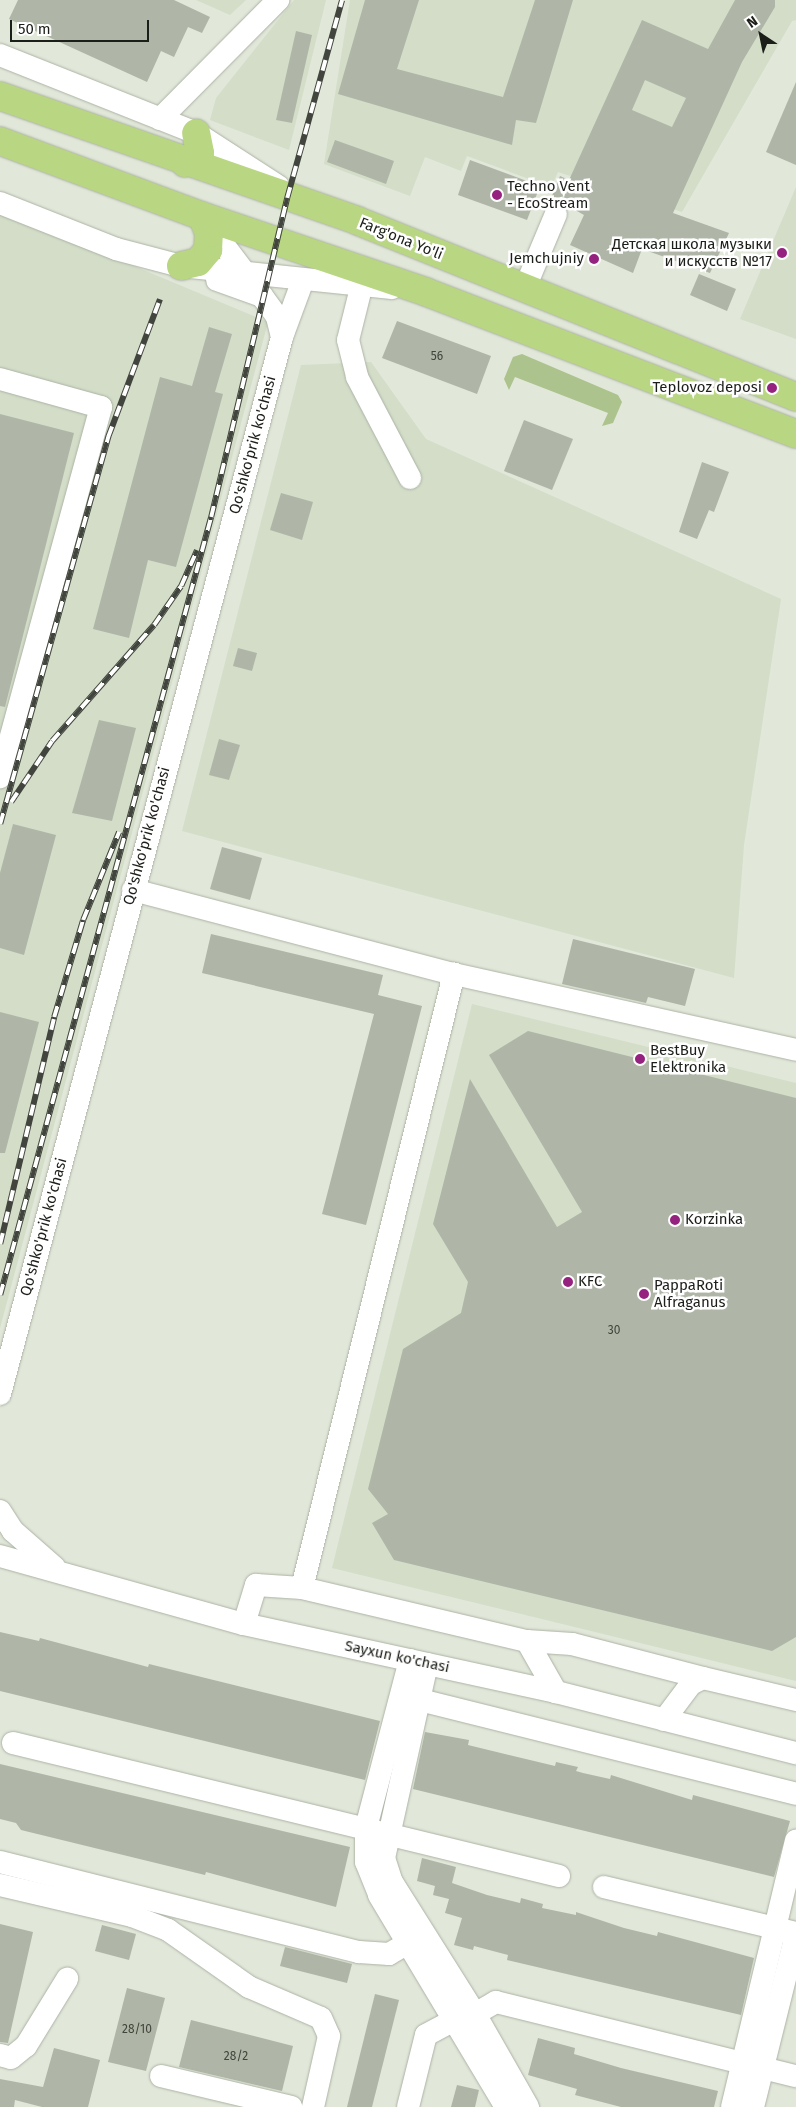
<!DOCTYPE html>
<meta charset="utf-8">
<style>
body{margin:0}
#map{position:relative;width:796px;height:2107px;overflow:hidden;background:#e1e7d9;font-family:"Fira Sans",sans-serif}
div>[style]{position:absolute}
.built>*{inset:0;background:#d3ddc8}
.green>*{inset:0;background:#acc38d}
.building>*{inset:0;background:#afb6a7}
.roads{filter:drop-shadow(0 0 1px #acb3a5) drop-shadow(0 0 1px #acb3a5)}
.minor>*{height:22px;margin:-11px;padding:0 11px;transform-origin:11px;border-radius:11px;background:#fff}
.major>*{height:28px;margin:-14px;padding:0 14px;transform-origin:14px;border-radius:14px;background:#b9d682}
.rail>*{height:5.5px;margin-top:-2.75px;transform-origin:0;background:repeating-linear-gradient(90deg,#fff 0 11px,#41453d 0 22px);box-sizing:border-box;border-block:1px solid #41453d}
.dots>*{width:14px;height:14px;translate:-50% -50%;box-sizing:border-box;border:2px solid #fff;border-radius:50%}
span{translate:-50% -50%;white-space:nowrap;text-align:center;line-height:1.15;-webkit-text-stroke:5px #fff;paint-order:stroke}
.number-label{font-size:12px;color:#41453c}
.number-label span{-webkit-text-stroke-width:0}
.poi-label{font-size:15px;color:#1c1f19}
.left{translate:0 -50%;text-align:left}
.right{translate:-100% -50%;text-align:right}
.street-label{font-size:15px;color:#1c1f19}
.north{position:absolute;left:736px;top:10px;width:50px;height:50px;-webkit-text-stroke:4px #fff;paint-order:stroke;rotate:326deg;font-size:14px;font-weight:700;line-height:20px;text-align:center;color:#1c1f19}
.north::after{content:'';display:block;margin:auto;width:18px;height:22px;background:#1c1f19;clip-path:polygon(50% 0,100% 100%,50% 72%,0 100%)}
.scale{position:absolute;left:10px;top:20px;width:139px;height:22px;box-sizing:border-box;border:2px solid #1c1f19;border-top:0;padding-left:6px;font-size:15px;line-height:18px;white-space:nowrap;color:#1c1f19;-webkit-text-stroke:4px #fff;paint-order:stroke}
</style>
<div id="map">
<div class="built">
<div style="clip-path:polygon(196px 0,246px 0,230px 15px)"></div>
<div style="clip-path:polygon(294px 0,326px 0,289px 150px,210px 120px,216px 98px)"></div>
<div style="clip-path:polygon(350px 0,796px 0,796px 20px,792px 21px,682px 212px,558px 172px,551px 187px,467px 156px,461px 171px,425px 157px,410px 196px,324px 164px)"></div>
<div style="clip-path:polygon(796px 187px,796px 339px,740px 319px)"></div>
<div style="clip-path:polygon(0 210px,268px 322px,0 1328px)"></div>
<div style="clip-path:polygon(371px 362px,426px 439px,781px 599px,744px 845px,734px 978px,182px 831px,301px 365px)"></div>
<div style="clip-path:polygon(472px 1004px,796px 1083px,796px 1681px,332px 1568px)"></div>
</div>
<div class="green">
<div style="clip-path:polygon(522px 354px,618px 395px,622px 402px,613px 423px,602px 426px,608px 413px,515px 377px,509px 390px,504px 379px,513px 357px)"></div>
</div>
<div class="building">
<div style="clip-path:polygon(18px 0,174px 0,210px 17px,202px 33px,188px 27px,174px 57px,161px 51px,147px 82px,9px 19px)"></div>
<div style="clip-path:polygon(365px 0,419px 0,397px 69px,503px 97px,535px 0,573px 0,536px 123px,516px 120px,512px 145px,338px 94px)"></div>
<div style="clip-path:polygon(evenodd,735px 0,775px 0,775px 7px,742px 62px,673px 213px,729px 233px,710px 273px,642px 249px,633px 273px,570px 245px,584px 215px,561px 202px,550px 201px,560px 176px,569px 180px,642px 20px,708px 49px,735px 0,645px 80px,686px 98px,672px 127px,632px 110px,645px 80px)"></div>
<div style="clip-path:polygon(296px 31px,312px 35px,292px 123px,276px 120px)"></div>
<div style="clip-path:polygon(796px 82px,796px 165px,766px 152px)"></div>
<div style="clip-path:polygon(335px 140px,394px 161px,386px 184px,327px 162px)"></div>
<div style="clip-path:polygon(470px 160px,540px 186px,527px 220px,458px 195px)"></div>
<div style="clip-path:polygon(699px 274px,736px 289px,727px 311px,690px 295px)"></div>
<div style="clip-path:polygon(397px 321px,491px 356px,477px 394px,382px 358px)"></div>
<div style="clip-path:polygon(209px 327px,232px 334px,215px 392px,223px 394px,176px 567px,148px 560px,129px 638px,93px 629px,160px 377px,192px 386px)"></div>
<div style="clip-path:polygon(0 414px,74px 433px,5px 707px,0 706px)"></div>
<div style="clip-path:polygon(524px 420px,573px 439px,552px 490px,504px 471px)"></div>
<div style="clip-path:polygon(702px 462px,729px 472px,714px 512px,709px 510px,697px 539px,679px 532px)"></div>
<div style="clip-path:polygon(281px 493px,313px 502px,302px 540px,270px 530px)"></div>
<div style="clip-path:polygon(238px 648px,257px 653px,252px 671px,233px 666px)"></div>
<div style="clip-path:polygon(99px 720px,136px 728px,112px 821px,72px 813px)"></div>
<div style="clip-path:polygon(219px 739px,240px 745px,229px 780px,209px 775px)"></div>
<div style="clip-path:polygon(13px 824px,56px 835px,24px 955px,0 948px,0 873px)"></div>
<div style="clip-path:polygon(222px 847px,262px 858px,250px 900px,210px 889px)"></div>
<div style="clip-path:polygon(211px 934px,383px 975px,378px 995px,422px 1006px,366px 1225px,322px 1214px,374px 1014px,202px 973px)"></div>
<div style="clip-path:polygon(573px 939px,695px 969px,685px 1006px,648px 997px,646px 1003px,562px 984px)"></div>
<div style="clip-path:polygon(0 1012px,39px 1022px,5px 1153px,0 1153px)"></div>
<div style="clip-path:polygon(528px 1031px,796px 1098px,796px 1637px,772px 1651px,394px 1560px,372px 1523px,388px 1514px,368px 1489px,403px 1349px,461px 1313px,468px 1282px,433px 1224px,470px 1079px,557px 1227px,582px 1212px,489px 1055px)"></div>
<div style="clip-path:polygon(0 1632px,39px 1641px,40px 1638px,148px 1667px,149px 1664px,380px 1721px,365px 1780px,0 1691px)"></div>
<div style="clip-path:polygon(425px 1732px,469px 1740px,468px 1745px,555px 1766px,556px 1762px,578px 1767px,576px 1771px,583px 1773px,610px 1779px,611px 1775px,692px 1800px,693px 1795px,790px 1821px,774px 1877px,413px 1789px)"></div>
<div style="clip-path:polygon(0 1764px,350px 1847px,336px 1907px,206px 1872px,205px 1875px,21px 1830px,16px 1823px,0 1819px)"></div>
<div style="clip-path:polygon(422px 1858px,456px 1867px,452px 1883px,487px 1895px,520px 1903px,521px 1898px,543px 1904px,542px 1908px,576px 1915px,576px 1912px,624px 1928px,657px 1936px,658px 1932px,754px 1958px,741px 2015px,507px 1960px,508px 1955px,474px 1946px,473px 1950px,454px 1945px,462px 1918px,445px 1913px,449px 1899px,433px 1895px,435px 1886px,417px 1881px)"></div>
<div style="clip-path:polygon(0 1924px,33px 1932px,8px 2043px,0 2042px)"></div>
<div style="clip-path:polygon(102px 1925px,136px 1934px,129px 1960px,95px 1951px)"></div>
<div style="clip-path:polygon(285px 1947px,352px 1964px,347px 1983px,280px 1966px)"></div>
<div style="clip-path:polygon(127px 1988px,165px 1998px,146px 2071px,108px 2062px)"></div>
<div style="clip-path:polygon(375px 1994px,399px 2000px,372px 2107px,347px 2107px)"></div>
<div style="clip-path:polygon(191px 2020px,293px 2046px,282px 2091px,179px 2067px)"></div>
<div style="clip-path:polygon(538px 2038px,575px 2048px,574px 2054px,621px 2068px,718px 2091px,714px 2107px,621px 2107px,575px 2095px,577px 2089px,528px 2075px)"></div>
<div style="clip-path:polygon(54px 2048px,100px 2060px,88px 2107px,42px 2107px,15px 2100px,14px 2107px,0 2107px,0 2079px,43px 2087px)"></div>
<div style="clip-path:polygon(457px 2085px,479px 2090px,475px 2107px,451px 2107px)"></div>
</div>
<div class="roads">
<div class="minor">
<div style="left:0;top:55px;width:211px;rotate:21.7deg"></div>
<div style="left:196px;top:133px;width:98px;rotate:32.9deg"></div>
<div style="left:160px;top:119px;width:168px;rotate:-45.2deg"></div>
<div style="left:0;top:203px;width:125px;rotate:21.6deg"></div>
<div style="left:116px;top:249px;width:67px;rotate:14.7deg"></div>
<div style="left:181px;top:266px;width:212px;rotate:6deg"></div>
<div style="left:204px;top:219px;width:78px;rotate:52.8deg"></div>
<div style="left:365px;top:272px;width:70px;rotate:104deg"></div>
<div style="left:348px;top:340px;width:38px;rotate:76deg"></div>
<div style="left:357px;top:377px;width:114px;rotate:62.3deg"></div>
<div style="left:217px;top:280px;width:48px;rotate:19.6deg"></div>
<div style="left:262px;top:296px;width:26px;rotate:54deg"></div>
<div style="left:277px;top:317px;width:21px;rotate:76deg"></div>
<div style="left:524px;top:290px;width:82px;rotate:-67.2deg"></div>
<div style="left:0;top:379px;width:105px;rotate:15.5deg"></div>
<div style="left:101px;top:407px;width:384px;rotate:105.3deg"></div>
<div style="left:133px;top:890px;width:332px;rotate:14.7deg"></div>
<div style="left:454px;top:974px;width:350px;rotate:12.5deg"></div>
<div style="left:0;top:1394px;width:1094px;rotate:-75.06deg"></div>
<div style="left:282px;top:337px;width:61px;rotate:-69.8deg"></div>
<div style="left:0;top:1511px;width:24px;rotate:57deg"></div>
<div style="left:13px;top:1531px;width:55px;rotate:41.3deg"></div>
<div style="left:0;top:1556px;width:253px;rotate:15.6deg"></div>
<div style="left:244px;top:1624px;width:319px;rotate:12.3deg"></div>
<div style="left:556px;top:1692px;width:248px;rotate:14.3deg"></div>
<div style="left:302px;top:1588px;width:633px;rotate:-76.1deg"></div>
<div style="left:244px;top:1624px;width:41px;rotate:-72.9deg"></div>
<div style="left:256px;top:1585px;width:46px;rotate:3.7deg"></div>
<div style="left:302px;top:1588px;width:231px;rotate:13.3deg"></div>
<div style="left:527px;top:1641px;width:45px;rotate:3.8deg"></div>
<div style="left:572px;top:1644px;width:135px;rotate:14.5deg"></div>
<div style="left:527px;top:1641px;width:59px;rotate:60.4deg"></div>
<div style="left:410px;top:1660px;width:174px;rotate:104.7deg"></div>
<div style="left:366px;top:1828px;width:34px;rotate:90deg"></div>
<div style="left:366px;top:1862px;width:35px;rotate:68deg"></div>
<div style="left:379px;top:1895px;width:247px;rotate:59.1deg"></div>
<div style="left:427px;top:1664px;width:199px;rotate:102.5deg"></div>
<div style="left:384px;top:1858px;width:25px;rotate:72deg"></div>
<div style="left:392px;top:1882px;width:156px;rotate:57.8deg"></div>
<div style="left:475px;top:2014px;width:24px;rotate:-30deg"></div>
<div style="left:496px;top:2002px;width:309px;rotate:13.9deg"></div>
<div style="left:404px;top:1696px;width:404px;rotate:14deg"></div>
<div style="left:664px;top:1720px;width:45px;rotate:-53.1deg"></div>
<div style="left:691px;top:1684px;width:13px;rotate:-27deg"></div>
<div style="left:703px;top:1678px;width:96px;rotate:13.3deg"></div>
<div style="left:13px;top:1743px;width:562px;rotate:13.69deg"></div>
<div style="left:0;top:1862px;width:370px;rotate:14.1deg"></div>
<div style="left:359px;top:1952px;width:30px;rotate:4deg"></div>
<div style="left:389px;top:1954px;width:22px;rotate:-30deg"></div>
<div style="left:0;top:1885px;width:136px;rotate:13.2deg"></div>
<div style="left:132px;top:1916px;width:39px;rotate:21deg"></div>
<div style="left:168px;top:1930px;width:99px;rotate:35.1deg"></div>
<div style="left:249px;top:1987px;width:78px;rotate:23.3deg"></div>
<div style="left:321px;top:2018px;width:20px;rotate:66deg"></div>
<div style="left:329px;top:2036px;width:73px;rotate:102.7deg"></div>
<div style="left:604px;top:1887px;width:197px;rotate:13.5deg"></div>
<div style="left:0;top:2055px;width:11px;rotate:15deg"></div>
<div style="left:11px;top:2058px;width:19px;rotate:-39deg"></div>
<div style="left:26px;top:2046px;width:79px;rotate:-58.5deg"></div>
<div style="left:161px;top:2076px;width:134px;rotate:13.4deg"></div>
<div style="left:408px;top:2107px;width:74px;rotate:-76deg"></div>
<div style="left:426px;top:2035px;width:32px;rotate:-28deg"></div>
<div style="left:454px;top:2020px;width:22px;rotate:-16deg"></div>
<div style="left:475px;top:2014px;width:107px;rotate:60.3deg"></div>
<div style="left:732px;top:2107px;width:274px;rotate:-76.5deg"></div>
<div style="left:753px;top:2107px;width:178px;rotate:-76deg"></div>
</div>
<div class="major">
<div style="left:0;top:96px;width:379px;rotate:19.2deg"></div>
<div style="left:358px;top:221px;width:472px;rotate:21.9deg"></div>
<div style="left:0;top:141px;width:215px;rotate:20.4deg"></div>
<div style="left:202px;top:216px;width:237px;rotate:18.7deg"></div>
<div style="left:426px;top:292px;width:396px;rotate:21deg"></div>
<div style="left:185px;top:163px;width:18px;rotate:-34deg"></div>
<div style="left:200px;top:153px;width:20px;rotate:-101deg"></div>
<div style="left:181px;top:266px;width:17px;rotate:-13deg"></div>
<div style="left:198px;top:262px;width:16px;rotate:-50deg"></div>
<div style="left:208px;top:250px;width:17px;rotate:-87deg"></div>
<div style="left:209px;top:233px;width:18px;rotate:-112deg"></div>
</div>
</div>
<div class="rail">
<div style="left:11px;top:802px;width:73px;rotate:-56.1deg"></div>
<div style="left:52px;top:741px;width:154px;rotate:-48.7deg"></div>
<div style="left:154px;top:625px;width:47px;rotate:-55.3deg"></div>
<div style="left:181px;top:586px;width:39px;rotate:-66deg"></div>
<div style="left:0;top:824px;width:402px;rotate:-74.4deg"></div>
<div style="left:108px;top:437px;width:147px;rotate:-69.4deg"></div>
<div style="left:0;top:1244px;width:233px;rotate:-76.6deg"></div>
<div style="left:54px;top:1017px;width:101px;rotate:-73.4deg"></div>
<div style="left:83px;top:920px;width:95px;rotate:-67.8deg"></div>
<div style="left:0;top:1295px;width:806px;rotate:-74.83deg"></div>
<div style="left:211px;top:517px;width:328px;rotate:-76.6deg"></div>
<div style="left:287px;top:198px;width:205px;rotate:-74.5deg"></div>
</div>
<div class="dots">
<div style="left:497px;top:195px;background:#95227f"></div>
<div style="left:782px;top:253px;background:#95227f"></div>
<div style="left:594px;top:259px;background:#95227f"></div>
<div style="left:772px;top:388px;background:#95227f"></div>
<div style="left:640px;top:1059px;background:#95227f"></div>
<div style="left:675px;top:1220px;background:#95227f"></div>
<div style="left:568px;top:1282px;background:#95227f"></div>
<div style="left:644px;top:1294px;background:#95227f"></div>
</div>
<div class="number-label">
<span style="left:437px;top:357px">56</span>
<span style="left:614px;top:1331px">30</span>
<span style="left:137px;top:2030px">28/10</span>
<span style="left:236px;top:2057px">28/2</span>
</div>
<div class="poi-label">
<span class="left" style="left:507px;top:195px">Techno Vent<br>- EcoStream</span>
<span class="right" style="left:772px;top:253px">Детская школа музыки<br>и искусств №17</span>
<span class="right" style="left:584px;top:259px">Jemchujniy</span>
<span class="right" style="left:762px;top:388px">Teplovoz deposi</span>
<span class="left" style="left:650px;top:1059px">BestBuy<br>Elektronika</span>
<span class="left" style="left:685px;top:1220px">Korzinka</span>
<span class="left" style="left:578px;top:1282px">KFC</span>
<span class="left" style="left:654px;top:1294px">PappaRoti<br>Alfraganus</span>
</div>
<div class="street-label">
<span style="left:401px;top:239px;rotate:22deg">Farg'ona Yo'li</span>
<span style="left:253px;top:445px;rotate:-75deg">Qo'shko'prik ko'chasi</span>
<span style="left:147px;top:836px;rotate:-75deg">Qo'shko'prik ko'chasi</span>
<span style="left:44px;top:1227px;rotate:-75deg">Qo'shko'prik ko'chasi</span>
<span style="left:397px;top:1657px;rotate:12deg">Sayxun ko'chasi</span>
</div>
<div class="north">N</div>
<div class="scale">50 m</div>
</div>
